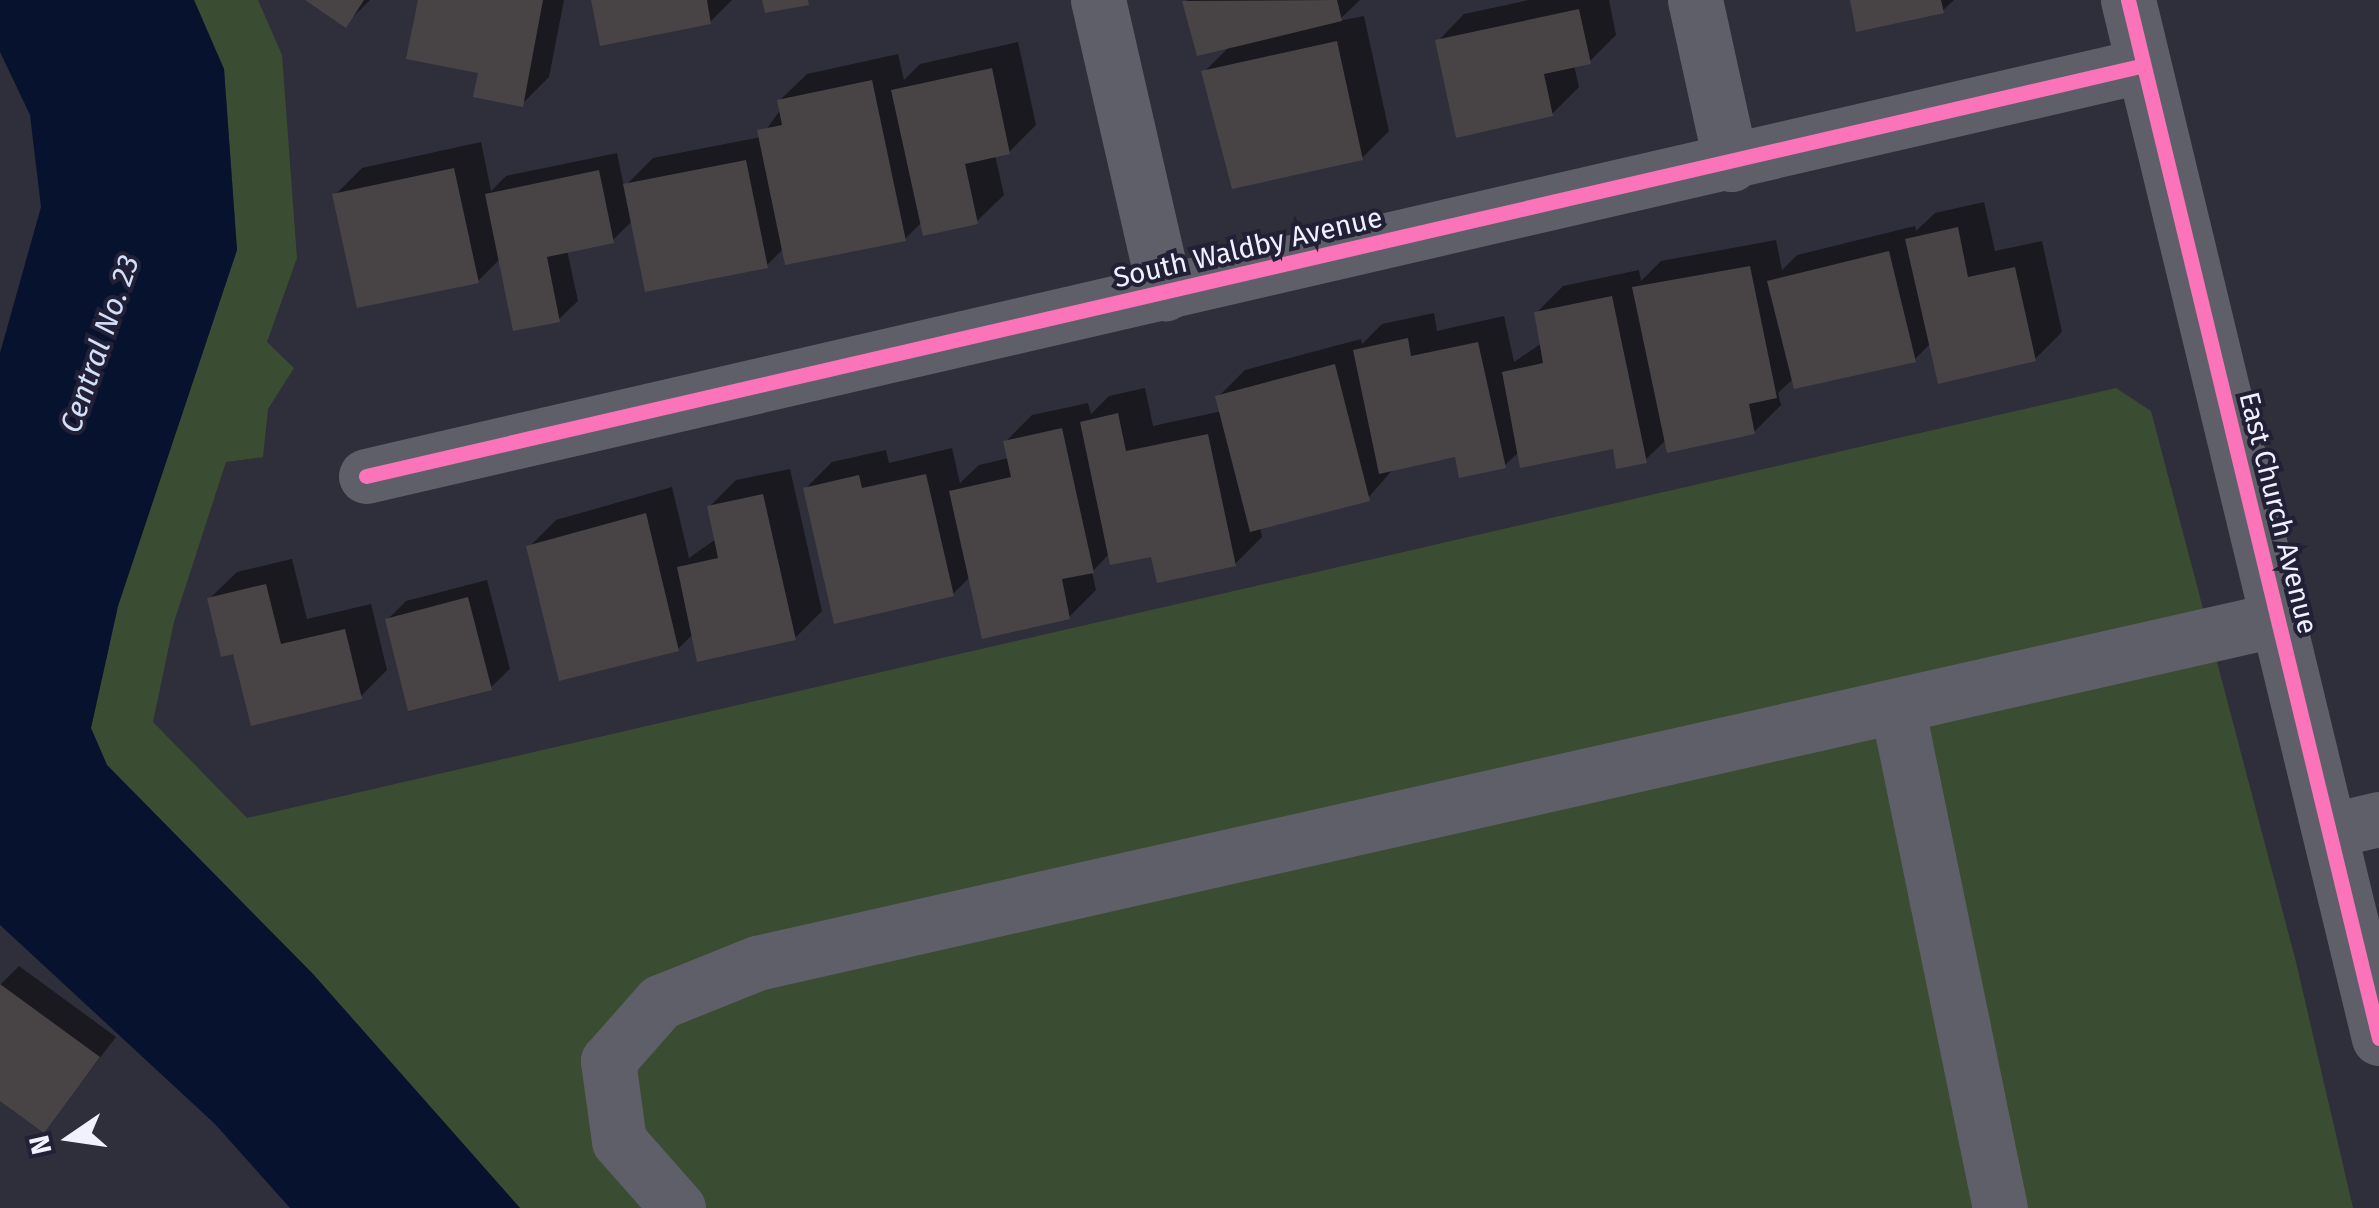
<!DOCTYPE html>
<style>
body{margin:0}
#map{position:relative;width:2379px;height:1208px;overflow:hidden;background:#2f2f3b;font-family:"Fira Sans",sans-serif}
div>[style]{position:absolute}
.green>*{inset:0;background:#3a4c32}
.water>*{inset:0;background:#07132e}
.shadow>*{inset:0;background:#0007}
.building>*{inset:0;background:#484445}
.minor>*{height:55px;margin:-27.5px;padding:0 27.5px;transform-origin:27.5px;border-radius:27.5px;background:#5f5f69}
.cycleway>*{height:15px;margin:-7.5px;padding:0 7.5px;transform-origin:7.5px;border-radius:7.5px;background:#fb73b8}
span{translate:-50% -50%;white-space:nowrap;text-align:center;line-height:1.15;-webkit-text-stroke:8px #222036;paint-order:stroke}
.street-label{font-size:28px;color:#f0f0fe}
.water-label{font-size:30px;color:#d2e0f9;font-style:italic}
.north{position:absolute;left:20px;top:1088px;width:100px;height:100px;-webkit-text-stroke:8px #222036;paint-order:stroke;rotate:257deg;font-size:28px;font-weight:700;line-height:40px;text-align:center;color:#f0f0fe}
.north::after{content:'';display:block;margin:auto;width:35px;height:45px;background:#f0f0fe;clip-path:polygon(50% 0,100% 100%,50% 72%,0 100%)}
</style>
<div id="map">
<div class="green">
<div style="clip-path:polygon(194px 0,258px 0,282px 55px,297px 258px,267px 342px,294px 368px,268px 409px,263px 457px,226px 462px,174px 622px,153px 722px,247px 818px,2116px 388px,2151px 411px,2296px 962px,2353px 1208px,520px 1208px,313px 974px,107px 765px,91px 728px,118px 606px,237px 250px,224px 69px)"></div>
</div>
<div class="water">
<div style="clip-path:polygon(0 0,194px 0,224px 69px,237px 250px,118px 606px,91px 728px,107px 765px,313px 974px,520px 1208px,290px 1208px,215px 1124px,0 925px,0 353px,41px 207px,30px 115px,0 52px)"></div>
</div>
<div class="shadow">
<div style="clip-path:polygon(312px 0,370px 0,345px 25px)"></div>
<div style="clip-path:polygon(421px 0,564px 0,549px 77px,522px 104px,481px 71px)"></div>
<div style="clip-path:polygon(594px 0,732px 0,710px 22px)"></div>
<div style="clip-path:polygon(1187px 0,1360px 0,1338px 21px,1364px 16px,1389px 131px,1362px 158px,1204px 72px,1230px 46px)"></div>
<div style="clip-path:polygon(1529px 0,1609px 0,1616px 35px,1589px 62px,1574px 65px,1579px 87px,1552px 114px,1438px 41px,1464px 14px)"></div>
<div style="clip-path:polygon(1852px 0,1954px 0,1942px 11px)"></div>
<div style="clip-path:polygon(1018px 42px,1036px 125px,1009px 152px,995px 155px,1004px 195px,977px 221px,922px 222px,905px 239px,784px 248px,766px 266px,633px 220px,613px 240px,567px 250px,578px 301px,559px 319px,501px 258px,478px 281px,335px 195px,362px 168px,481px 142px,491px 191px,506px 176px,617px 153px,624px 187px,653px 158px,761px 137px,781px 109px,780px 100px,807px 74px,898px 54px,904px 80px,920px 64px)"></div>
<div style="clip-path:polygon(1984px 202px,1995px 251px,2042px 241px,2062px 332px,2035px 359px,1931px 343px,1915px 359px,1794px 378px,1778px 393px,1781px 405px,1754px 432px,1667px 439px,1645px 460px,1615px 446px,1520px 451px,1504px 466px,1457px 454px,1394px 468px,1368px 498px,1260px 527px,1262px 537px,1235px 564px,1110px 553px,1092px 572px,1096px 590px,1069px 617px,971px 576px,953px 594px,805px 489px,832px 462px,886px 450px,889px 463px,952px 448px,960px 483px,979px 465px,1009px 458px,1005px 442px,1032px 415px,1088px 403px,1091px 414px,1109px 396px,1145px 388px,1153px 426px,1222px 411px,1218px 397px,1245px 370px,1361px 339px,1362px 344px,1382px 324px,1434px 313px,1437px 331px,1504px 316px,1514px 362px,1542px 343px,1536px 313px,1563px 286px,1639px 270px,1641px 281px,1661px 261px,1776px 240px,1782px 270px,1797px 255px,1915px 226px,1916px 231px,1935px 213px)"></div>
<div style="clip-path:polygon(790px 469px,822px 611px,795px 638px,693px 634px,678px 649px,529px 547px,556px 520px,672px 487px,689px 558px,716px 539px,709px 507px,736px 480px)"></div>
<div style="clip-path:polygon(292px 559px,307px 619px,371px 604px,387px 670px,360px 697px,235px 651px,210px 598px,237px 572px)"></div>
<div style="clip-path:polygon(487px 580px,510px 669px,491px 687px,387px 620px,406px 601px)"></div>
<div style="clip-path:polygon(19px 966px,116px 1037px,44px 1130px,0 1098px,0 985px)"></div>
</div>
<div class="building">
<div style="clip-path:polygon(305px 0,364px 0,346px 28px)"></div>
<div style="clip-path:polygon(418px 0,543px 0,523px 107px,473px 97px,478px 73px,406px 59px)"></div>
<div style="clip-path:polygon(591px 0,707px 0,711px 24px,600px 46px)"></div>
<div style="clip-path:polygon(762px 0,808px 0,809px 5px,765px 13px)"></div>
<div style="clip-path:polygon(1337px 0,1342px 21px,1197px 56px,1182px 1px)"></div>
<div style="clip-path:polygon(1850px 0,1941px 0,1944px 13px,1856px 32px)"></div>
<div style="clip-path:polygon(1579px 9px,1591px 64px,1544px 74px,1553px 116px,1456px 138px,1435px 40px)"></div>
<div style="clip-path:polygon(1337px 41px,1363px 160px,1232px 189px,1201px 71px)"></div>
<div style="clip-path:polygon(992px 68px,1010px 154px,965px 164px,978px 224px,923px 236px,891px 90px)"></div>
<div style="clip-path:polygon(872px 80px,906px 241px,785px 265px,757px 130px,782px 125px,777px 100px)"></div>
<div style="clip-path:polygon(746px 160px,768px 268px,645px 292px,623px 184px)"></div>
<div style="clip-path:polygon(454px 168px,479px 283px,357px 308px,332px 194px)"></div>
<div style="clip-path:polygon(599px 170px,614px 243px,547px 257px,560px 322px,513px 331px,485px 194px)"></div>
<div style="clip-path:polygon(1958px 227px,1968px 277px,2015px 267px,2036px 361px,1938px 384px,1905px 239px)"></div>
<div style="clip-path:polygon(1889px 251px,1916px 362px,1794px 389px,1767px 281px)"></div>
<div style="clip-path:polygon(1750px 266px,1777px 398px,1749px 404px,1755px 434px,1667px 453px,1632px 287px)"></div>
<div style="clip-path:polygon(1612px 296px,1647px 463px,1616px 469px,1613px 449px,1520px 468px,1502px 372px,1543px 363px,1534px 312px)"></div>
<div style="clip-path:polygon(1408px 338px,1411px 356px,1478px 342px,1506px 468px,1459px 478px,1455px 457px,1379px 474px,1353px 350px)"></div>
<div style="clip-path:polygon(1335px 364px,1370px 501px,1250px 532px,1215px 396px)"></div>
<div style="clip-path:polygon(1118px 413px,1126px 451px,1208px 434px,1236px 566px,1157px 583px,1151px 557px,1110px 565px,1080px 422px)"></div>
<div style="clip-path:polygon(1062px 428px,1094px 573px,1062px 579px,1070px 619px,982px 639px,949px 491px,1011px 477px,1003px 441px)"></div>
<div style="clip-path:polygon(926px 474px,954px 596px,834px 624px,803px 488px,859px 475px,862px 488px)"></div>
<div style="clip-path:polygon(763px 494px,796px 640px,697px 662px,677px 567px,718px 558px,707px 506px)"></div>
<div style="clip-path:polygon(646px 513px,679px 651px,559px 681px,526px 546px)"></div>
<div style="clip-path:polygon(266px 584px,281px 644px,345px 629px,362px 699px,251px 726px,233px 654px,221px 657px,207px 598px)"></div>
<div style="clip-path:polygon(468px 597px,492px 690px,408px 711px,385px 619px)"></div>
<div style="clip-path:polygon(0 984px,100px 1057px,44px 1133px,0 1101px)"></div>
</div>
<div class="minor">
<div style="left:1098px;top:0;width:301px;rotate:77.1deg"></div>
<div style="left:1695px;top:0;width:168px;rotate:77.6deg"></div>
<div style="left:2128px;top:0;width:1068px;rotate:76.41deg"></div>
<div style="left:366px;top:476px;width:1821px;rotate:-13.01deg"></div>
<div style="left:1897px;top:706px;width:512px;rotate:78.41deg"></div>
<div style="left:2332px;top:830px;width:48px;rotate:-13.2deg"></div>
<div style="left:678px;top:1208px;width:89px;rotate:-131.4deg"></div>
<div style="left:619px;top:1141px;width:81px;rotate:-97.8deg"></div>
<div style="left:608px;top:1061px;width:79px;rotate:-48.6deg"></div>
<div style="left:660px;top:1002px;width:105px;rotate:-21.9deg"></div>
<div style="left:757px;top:963px;width:1560px;rotate:-12.74deg"></div>
</div>
<div class="cycleway">
<div style="left:2128px;top:0;width:1068px;rotate:76.41deg"></div>
<div style="left:366px;top:476px;width:1821px;rotate:-13.01deg"></div>
</div>
<div class="street-label">
<span style="left:1248px;top:248px;rotate:-13deg">South Waldby Avenue</span>
<span style="left:2278px;top:513px;rotate:76deg">East Church Avenue</span>
</div>
<div class="water-label">
<span style="left:100px;top:344px;rotate:-71deg">Central No. 23</span>
</div>
<div class="north">N</div>
</div>
